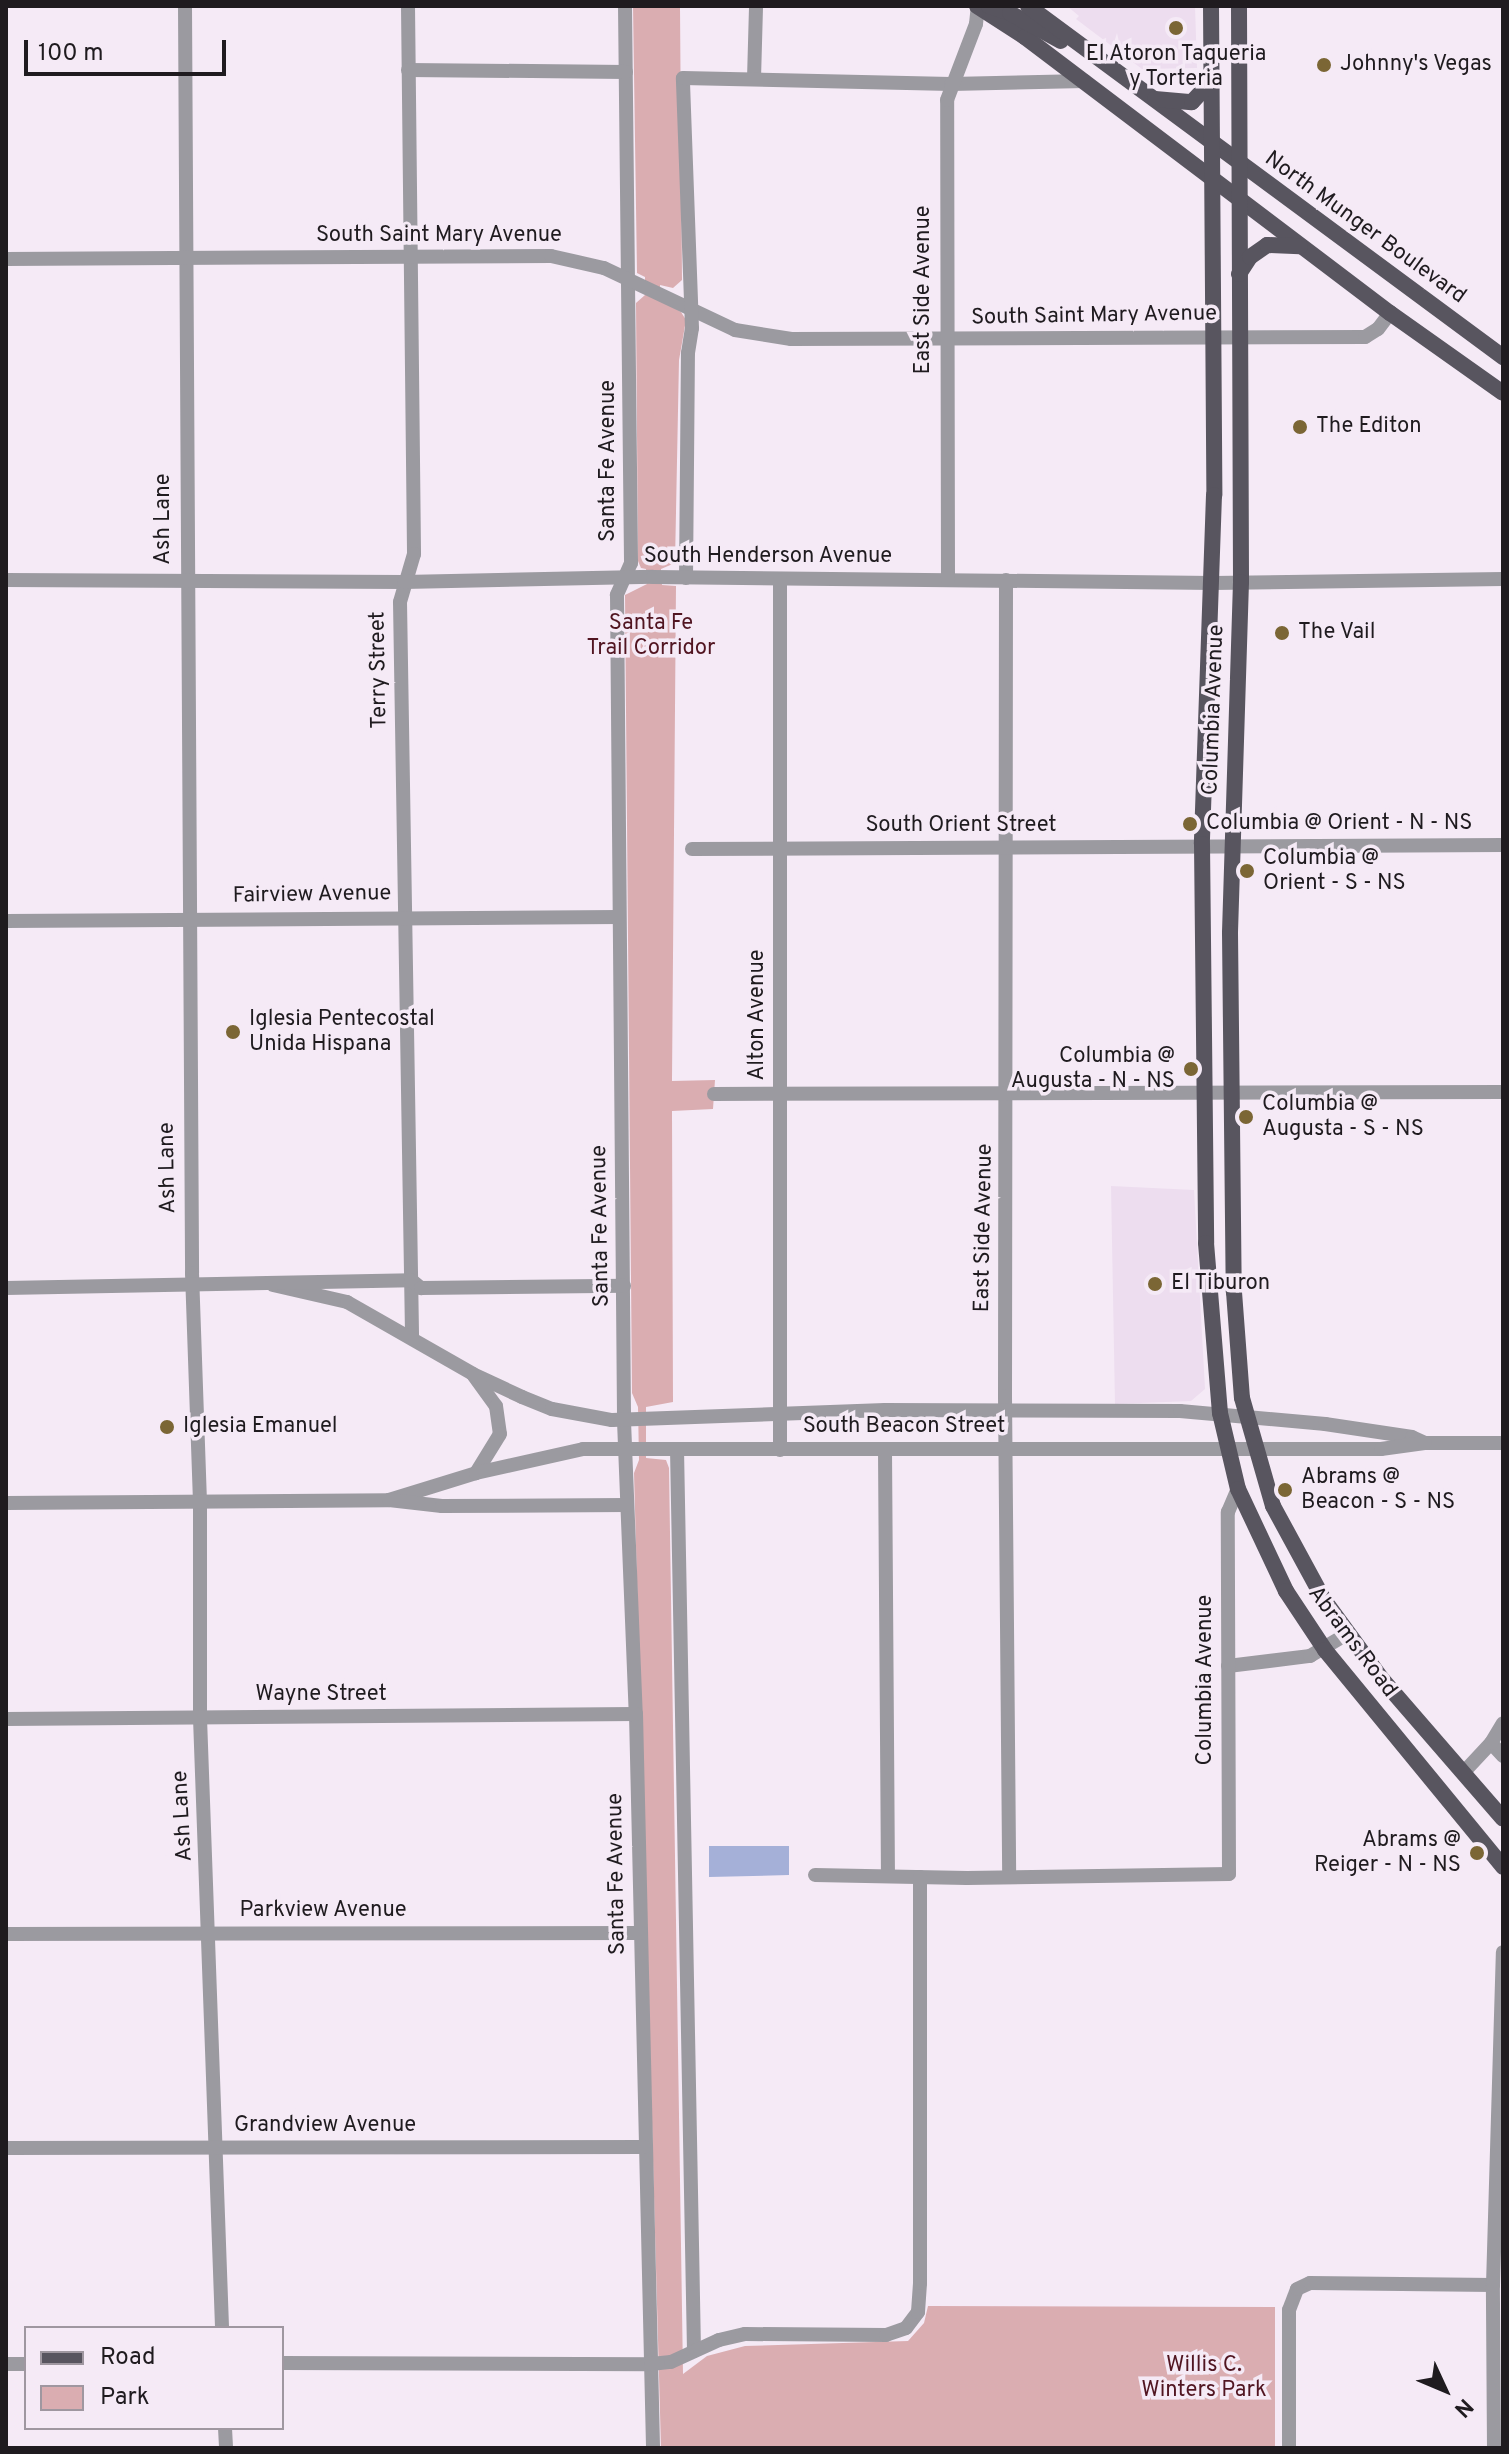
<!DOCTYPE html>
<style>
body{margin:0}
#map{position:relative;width:1509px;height:2454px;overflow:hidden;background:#f5eaf6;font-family:Overpass,sans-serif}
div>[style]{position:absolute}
.built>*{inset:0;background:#edddef}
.green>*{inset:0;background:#daadb1}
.water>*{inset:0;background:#a5b0d8}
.minor>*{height:14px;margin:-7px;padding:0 7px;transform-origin:7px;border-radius:7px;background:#9b9aa0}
.major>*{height:16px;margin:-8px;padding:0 8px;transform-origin:8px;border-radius:8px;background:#58555f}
.dots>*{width:22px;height:22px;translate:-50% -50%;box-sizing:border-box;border:4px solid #f5eaf6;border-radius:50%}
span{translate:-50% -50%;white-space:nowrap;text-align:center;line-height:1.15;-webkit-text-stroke:7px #f5eaf6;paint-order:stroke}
.poi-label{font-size:22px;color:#1f1b1f}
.left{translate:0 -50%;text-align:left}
.right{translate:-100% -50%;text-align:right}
.street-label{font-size:22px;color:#1f1b1f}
.park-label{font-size:22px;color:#511521}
.frame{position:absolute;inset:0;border:8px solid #1f1b1f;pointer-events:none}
.legend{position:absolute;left:24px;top:2326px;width:260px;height:104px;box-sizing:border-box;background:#f5eaf6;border:2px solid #9f97a0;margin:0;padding:10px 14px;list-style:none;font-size:24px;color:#1f1b1f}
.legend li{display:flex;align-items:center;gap:16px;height:40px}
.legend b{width:40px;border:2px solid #9f97a0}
.north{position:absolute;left:1405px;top:2350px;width:80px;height:80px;-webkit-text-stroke:6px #f5eaf6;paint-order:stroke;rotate:134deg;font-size:22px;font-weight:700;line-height:32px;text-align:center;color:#1f1b1f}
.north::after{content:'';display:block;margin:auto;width:28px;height:36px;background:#1f1b1f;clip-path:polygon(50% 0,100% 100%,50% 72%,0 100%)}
.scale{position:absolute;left:24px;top:40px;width:202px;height:36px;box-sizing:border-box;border:4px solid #1f1b1f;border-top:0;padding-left:10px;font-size:24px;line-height:28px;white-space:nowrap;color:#1f1b1f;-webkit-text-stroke:6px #f5eaf6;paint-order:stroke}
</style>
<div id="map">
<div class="built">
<div style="clip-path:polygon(1067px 6px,1195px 6px,1197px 68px,1142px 69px,1076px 19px,1079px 16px)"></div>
<div style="clip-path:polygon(1111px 1186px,1194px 1190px,1205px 1389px,1191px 1401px,1115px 1404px)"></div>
</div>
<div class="green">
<div style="clip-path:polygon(633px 6px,680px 6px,682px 280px,673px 288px,660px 285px,661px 301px,681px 312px,686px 320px,679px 360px,675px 563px,661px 569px,662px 585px,676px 586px,672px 1081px,715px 1080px,713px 1109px,672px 1111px,673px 1402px,646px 1407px,646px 1458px,666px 1460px,669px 1468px,683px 2374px,707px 2356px,745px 2346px,908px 2341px,924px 2323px,928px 2306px,1275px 2307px,1275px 2448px,661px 2448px,634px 1473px,639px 1460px,638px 1407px,632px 1393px,625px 595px,647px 584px,646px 569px,641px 568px,638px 561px,636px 303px,645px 295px,645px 277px,637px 273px)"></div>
</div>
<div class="water">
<div style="clip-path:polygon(709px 1846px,789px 1846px,789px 1875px,709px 1877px)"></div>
</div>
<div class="minor">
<div style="left:185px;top:6px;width:1267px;rotate:89.68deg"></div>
<div style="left:192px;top:1273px;width:229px;rotate:88deg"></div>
<div style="left:200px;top:1502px;width:216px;rotate:90deg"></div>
<div style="left:200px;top:1718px;width:610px;rotate:87.93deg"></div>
<div style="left:408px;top:6px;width:548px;rotate:89.37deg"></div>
<div style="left:414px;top:554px;width:50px;rotate:106.3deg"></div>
<div style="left:400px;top:602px;width:734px;rotate:89.06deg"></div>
<div style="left:625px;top:6px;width:557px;rotate:89.38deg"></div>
<div style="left:631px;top:563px;width:35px;rotate:114deg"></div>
<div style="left:617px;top:595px;width:826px;rotate:89.51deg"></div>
<div style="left:624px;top:1421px;width:293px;rotate:87.7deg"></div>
<div style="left:636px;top:1714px;width:734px;rotate:88.67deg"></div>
<div style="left:408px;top:70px;width:218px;rotate:0.5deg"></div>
<div style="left:754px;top:79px;width:73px;rotate:-88.4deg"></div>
<div style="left:6px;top:259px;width:545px;rotate:-0.32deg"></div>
<div style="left:551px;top:256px;width:54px;rotate:12.8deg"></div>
<div style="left:604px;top:268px;width:145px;rotate:25.3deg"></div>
<div style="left:735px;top:330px;width:57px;rotate:9.1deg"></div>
<div style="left:791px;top:339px;width:574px;rotate:-0.2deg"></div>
<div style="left:1365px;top:337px;width:15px;rotate:-32deg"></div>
<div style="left:1378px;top:329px;width:20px;rotate:-53deg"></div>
<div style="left:686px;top:578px;width:225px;rotate:-89.5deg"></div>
<div style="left:688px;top:353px;width:25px;rotate:-81deg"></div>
<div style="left:692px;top:328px;width:250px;rotate:-92.1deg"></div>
<div style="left:683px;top:78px;width:268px;rotate:1.3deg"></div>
<div style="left:951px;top:84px;width:134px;rotate:-1.3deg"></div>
<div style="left:6px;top:580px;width:398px;rotate:0.3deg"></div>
<div style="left:404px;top:582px;width:249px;rotate:-1.2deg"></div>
<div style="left:653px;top:577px;width:560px;rotate:0.61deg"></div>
<div style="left:1213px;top:583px;width:290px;rotate:-0.8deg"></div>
<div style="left:948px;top:580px;width:480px;rotate:-90.1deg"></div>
<div style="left:947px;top:100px;width:81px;rotate:-69.1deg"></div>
<div style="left:976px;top:24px;width:18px;rotate:-84deg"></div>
<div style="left:1006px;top:580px;width:816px;rotate:90.07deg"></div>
<div style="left:1005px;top:1396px;width:481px;rotate:89.5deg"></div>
<div style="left:692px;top:849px;width:811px;rotate:-0.28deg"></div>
<div style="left:6px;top:921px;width:613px;rotate:-0.37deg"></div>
<div style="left:714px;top:1094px;width:789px;rotate:-0.15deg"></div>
<div style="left:273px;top:1285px;width:76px;rotate:12.9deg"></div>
<div style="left:347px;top:1302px;width:145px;rotate:29.7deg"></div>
<div style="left:473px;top:1374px;width:54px;rotate:25.1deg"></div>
<div style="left:522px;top:1397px;width:32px;rotate:22deg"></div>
<div style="left:552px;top:1409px;width:61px;rotate:10.4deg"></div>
<div style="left:612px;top:1420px;width:273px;rotate:-2.1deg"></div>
<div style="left:885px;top:1410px;width:295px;rotate:0.2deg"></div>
<div style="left:1180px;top:1411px;width:146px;rotate:5.1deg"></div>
<div style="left:1325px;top:1424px;width:88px;rotate:8.5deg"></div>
<div style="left:1412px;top:1437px;width:14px;rotate:25deg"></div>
<div style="left:1425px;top:1443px;width:78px"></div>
<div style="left:6px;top:1288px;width:405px;rotate:-1.1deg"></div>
<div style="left:411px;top:1280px;width:13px;rotate:39deg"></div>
<div style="left:421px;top:1288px;width:203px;rotate:-0.6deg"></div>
<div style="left:474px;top:1376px;width:37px;rotate:54deg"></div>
<div style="left:496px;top:1406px;width:28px;rotate:82deg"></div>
<div style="left:500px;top:1434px;width:46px;rotate:121.6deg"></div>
<div style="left:677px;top:1449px;width:902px;rotate:88.92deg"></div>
<div style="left:780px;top:1450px;width:870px;rotate:-90deg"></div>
<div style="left:885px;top:1450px;width:424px;rotate:89.6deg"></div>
<div style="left:389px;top:1500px;width:91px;rotate:-17.2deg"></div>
<div style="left:476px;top:1473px;width:110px;rotate:-12.6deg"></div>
<div style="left:583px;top:1449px;width:798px"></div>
<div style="left:1381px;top:1449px;width:44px;rotate:-7.8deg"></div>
<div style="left:6px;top:1503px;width:383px;rotate:-0.4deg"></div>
<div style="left:389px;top:1500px;width:53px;rotate:6.5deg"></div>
<div style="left:442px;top:1506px;width:185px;rotate:-0.3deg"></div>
<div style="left:1228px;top:1666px;width:83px;rotate:-7deg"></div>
<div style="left:1310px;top:1656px;width:43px;rotate:-30.7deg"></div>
<div style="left:6px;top:1719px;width:630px;rotate:-0.45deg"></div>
<div style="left:1491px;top:1743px;width:18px;rotate:47deg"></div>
<div style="left:1463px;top:1773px;width:41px;rotate:-47deg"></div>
<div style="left:1491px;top:1743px;width:23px;rotate:-59deg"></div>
<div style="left:815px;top:1875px;width:152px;rotate:1.1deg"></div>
<div style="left:967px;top:1878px;width:262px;rotate:-0.9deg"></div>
<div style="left:1229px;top:1874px;width:362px;rotate:-90.2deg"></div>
<div style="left:1228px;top:1512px;width:25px;rotate:-67deg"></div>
<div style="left:6px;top:1934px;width:635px;rotate:-0.09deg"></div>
<div style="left:6px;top:2148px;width:638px;rotate:-0.09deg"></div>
<div style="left:282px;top:2363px;width:369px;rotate:0.2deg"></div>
<div style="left:651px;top:2364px;width:20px;rotate:-6deg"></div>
<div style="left:671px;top:2362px;width:53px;rotate:-24.6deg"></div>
<div style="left:719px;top:2340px;width:27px;rotate:-13deg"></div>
<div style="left:745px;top:2334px;width:141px;rotate:0.4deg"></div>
<div style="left:886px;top:2335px;width:21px;rotate:-19deg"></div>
<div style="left:906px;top:2328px;width:20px;rotate:-53deg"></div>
<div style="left:918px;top:2312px;width:29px;rotate:-86deg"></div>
<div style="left:920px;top:2283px;width:406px;rotate:-90deg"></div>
<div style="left:6px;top:2364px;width:20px"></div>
<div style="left:225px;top:2428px;width:20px;rotate:87deg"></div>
<div style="left:1289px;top:2448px;width:138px;rotate:-90deg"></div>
<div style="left:1289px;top:2310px;width:22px;rotate:-69deg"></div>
<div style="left:1297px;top:2289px;width:14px;rotate:-25deg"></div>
<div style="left:1310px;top:2283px;width:183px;rotate:0.6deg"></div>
<div style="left:1494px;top:2448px;width:163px;rotate:-90.4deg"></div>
<div style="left:1493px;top:2285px;width:333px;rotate:-88.3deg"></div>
</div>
<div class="major">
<div style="left:977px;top:6px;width:57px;rotate:32.9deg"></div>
<div style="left:1025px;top:37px;width:458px;rotate:37.1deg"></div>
<div style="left:1390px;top:313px;width:138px;rotate:35.3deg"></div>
<div style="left:989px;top:6px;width:22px;rotate:18deg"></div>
<div style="left:1010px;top:13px;width:58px;rotate:28.8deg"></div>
<div style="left:1028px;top:6px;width:591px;rotate:36.46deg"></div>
<div style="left:1211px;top:6px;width:489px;rotate:89.6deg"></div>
<div style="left:1214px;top:495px;width:349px;rotate:92deg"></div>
<div style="left:1202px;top:844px;width:399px;rotate:89.4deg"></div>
<div style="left:1206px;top:1243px;width:171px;rotate:85.3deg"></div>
<div style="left:1220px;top:1413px;width:78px;rotate:76.7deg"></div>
<div style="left:1238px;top:1489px;width:113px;rotate:64.8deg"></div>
<div style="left:1286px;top:1591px;width:71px;rotate:56.5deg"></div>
<div style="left:1325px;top:1650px;width:281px;rotate:50.6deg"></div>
<div style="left:1239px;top:6px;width:576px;rotate:89.8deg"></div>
<div style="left:1241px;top:582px;width:351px;rotate:91.8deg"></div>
<div style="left:1230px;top:933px;width:359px;rotate:89.4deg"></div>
<div style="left:1234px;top:1292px;width:106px;rotate:85.7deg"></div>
<div style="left:1242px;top:1398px;width:112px;rotate:74deg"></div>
<div style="left:1273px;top:1506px;width:107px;rotate:61.5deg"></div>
<div style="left:1324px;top:1600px;width:97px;rotate:53.8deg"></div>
<div style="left:1381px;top:1678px;width:186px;rotate:49.1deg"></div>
<div style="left:1155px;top:99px;width:37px;rotate:5deg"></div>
<div style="left:1192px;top:102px;width:33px;rotate:-47deg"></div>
<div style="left:1239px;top:274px;width:20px;rotate:-57deg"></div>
<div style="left:1250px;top:257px;width:21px;rotate:-35deg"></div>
<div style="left:1267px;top:245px;width:33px;rotate:2deg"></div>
</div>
<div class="dots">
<div style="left:1176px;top:28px;background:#7b6635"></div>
<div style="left:1324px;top:65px;background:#7b6635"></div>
<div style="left:1300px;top:427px;background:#7b6635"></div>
<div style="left:1282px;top:633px;background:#7b6635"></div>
<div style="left:1190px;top:824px;background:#7b6635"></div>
<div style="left:1247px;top:871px;background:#7b6635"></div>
<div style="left:233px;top:1032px;background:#7b6635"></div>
<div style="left:1191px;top:1069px;background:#7b6635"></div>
<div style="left:1246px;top:1117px;background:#7b6635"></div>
<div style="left:1155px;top:1284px;background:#7b6635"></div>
<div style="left:167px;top:1427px;background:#7b6635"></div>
<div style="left:1285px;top:1490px;background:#7b6635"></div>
<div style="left:1477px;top:1853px;background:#7b6635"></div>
</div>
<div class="poi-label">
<span style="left:1176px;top:67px">El Atoron Taqueria<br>y Torteria</span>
<span class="left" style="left:1340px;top:65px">Johnny's Vegas</span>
<span class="left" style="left:1316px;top:427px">The Editon</span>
<span class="left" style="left:1298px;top:633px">The Vail</span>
<span class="left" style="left:1206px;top:824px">Columbia @ Orient - N - NS</span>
<span class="left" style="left:1263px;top:871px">Columbia @<br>Orient - S - NS</span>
<span class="left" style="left:249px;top:1032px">Iglesia Pentecostal<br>Unida Hispana</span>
<span class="right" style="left:1175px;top:1069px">Columbia @<br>Augusta - N - NS</span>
<span class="left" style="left:1262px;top:1117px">Columbia @<br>Augusta - S - NS</span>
<span class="left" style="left:1171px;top:1284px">El Tiburon</span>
<span class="left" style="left:183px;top:1427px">Iglesia Emanuel</span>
<span class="left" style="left:1301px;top:1490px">Abrams @<br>Beacon - S - NS</span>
<span class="right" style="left:1461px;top:1853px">Abrams @<br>Reiger - N - NS</span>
</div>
<div class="street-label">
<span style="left:1365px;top:228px;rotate:36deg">North Munger Boulevard</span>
<span style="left:439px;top:236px">South Saint Mary Avenue</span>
<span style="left:924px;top:290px;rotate:-90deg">East Side Avenue</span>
<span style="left:1094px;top:316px;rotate:-1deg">South Saint Mary Avenue</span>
<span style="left:609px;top:461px;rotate:-90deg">Santa Fe Avenue</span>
<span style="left:164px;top:519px;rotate:-90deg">Ash Lane</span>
<span style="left:768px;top:557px">South Henderson Avenue</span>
<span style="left:379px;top:670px;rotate:-91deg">Terry Street</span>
<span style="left:1214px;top:710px;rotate:-88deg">Columbia Avenue</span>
<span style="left:961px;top:826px">South Orient Street</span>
<span style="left:312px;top:895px;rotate:-1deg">Fairview Avenue</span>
<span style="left:758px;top:1015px;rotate:-90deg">Alton Avenue</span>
<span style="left:168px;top:1168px;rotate:-91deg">Ash Lane</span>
<span style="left:601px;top:1226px;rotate:-91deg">Santa Fe Avenue</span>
<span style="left:984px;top:1228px;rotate:-89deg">East Side Avenue</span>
<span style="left:904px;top:1427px">South Beacon Street</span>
<span style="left:1352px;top:1642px;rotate:53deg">Abrams Road</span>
<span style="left:1206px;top:1680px;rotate:-90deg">Columbia Avenue</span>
<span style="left:321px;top:1695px">Wayne Street</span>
<span style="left:183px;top:1816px;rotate:-93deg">Ash Lane</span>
<span style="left:617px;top:1874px;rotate:-91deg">Santa Fe Avenue</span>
<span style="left:323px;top:1911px">Parkview Avenue</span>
<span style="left:325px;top:2126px">Grandview Avenue</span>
</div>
<div class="park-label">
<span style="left:651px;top:636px">Santa Fe<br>Trail Corridor</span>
<span style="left:1204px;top:2378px">Willis C.<br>Winters Park</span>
</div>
<div class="frame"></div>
<ul class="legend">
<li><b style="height:10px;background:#58555f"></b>Road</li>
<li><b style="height:22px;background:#daadb1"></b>Park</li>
</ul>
<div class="north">N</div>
<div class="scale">100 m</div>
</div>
